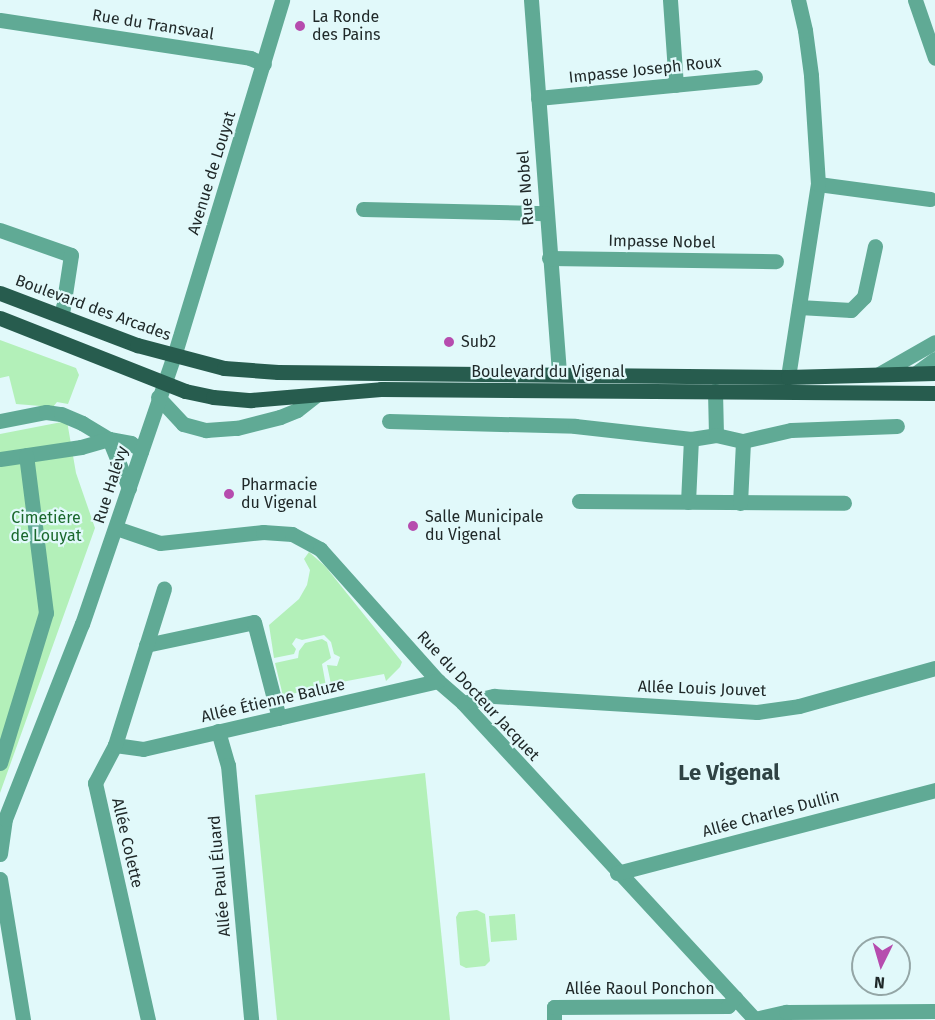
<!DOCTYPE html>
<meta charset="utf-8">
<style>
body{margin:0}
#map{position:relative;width:935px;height:1020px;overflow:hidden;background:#e1f9fa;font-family:"Fira Sans",sans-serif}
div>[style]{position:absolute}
.green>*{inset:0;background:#b3f0b9}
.minor>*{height:15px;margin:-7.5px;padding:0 7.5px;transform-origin:7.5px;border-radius:7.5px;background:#60aa95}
.major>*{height:15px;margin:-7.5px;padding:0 7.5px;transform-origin:7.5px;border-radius:7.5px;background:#275c4e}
.dots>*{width:16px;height:16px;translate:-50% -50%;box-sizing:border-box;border:3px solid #e1f9fa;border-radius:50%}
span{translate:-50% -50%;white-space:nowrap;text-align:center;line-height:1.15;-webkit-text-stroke:4.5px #e1f9fa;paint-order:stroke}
.poi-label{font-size:16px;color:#202929}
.left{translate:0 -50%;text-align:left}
.street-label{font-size:16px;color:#202929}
.park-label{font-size:16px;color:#1a682c}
.district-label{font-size:22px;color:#2f4344;font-weight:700}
.north{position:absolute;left:851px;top:936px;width:60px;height:60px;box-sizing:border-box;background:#e1f9fa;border:2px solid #94a6a6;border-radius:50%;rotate:185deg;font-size:16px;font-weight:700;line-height:24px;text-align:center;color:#202929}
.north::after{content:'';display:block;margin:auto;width:21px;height:27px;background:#b64cae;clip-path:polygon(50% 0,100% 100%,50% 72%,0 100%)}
</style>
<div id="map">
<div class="green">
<div style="clip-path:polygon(0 340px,76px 368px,79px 375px,68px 404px,57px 402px,53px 407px,16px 404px,9px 376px,0 378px)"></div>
<div style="clip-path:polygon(67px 421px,76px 473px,95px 528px,0 793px,0 434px)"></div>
<div style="clip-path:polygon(309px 552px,325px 566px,402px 662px,400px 667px,386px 681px,384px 674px,331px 684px,327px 665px,337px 666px,340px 657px,334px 654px,331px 642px,324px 635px,302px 640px,296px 638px,292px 644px,296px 649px,294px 654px,274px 658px,269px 625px,299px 599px,307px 585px,310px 570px,304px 559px)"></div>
<div style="clip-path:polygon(322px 639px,327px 642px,331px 658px,322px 664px,326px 686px,283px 696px,275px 663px,298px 658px,299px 651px,305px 643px)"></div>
<div style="clip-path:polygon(425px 773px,450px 1020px,277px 1020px,255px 795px)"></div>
<div style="clip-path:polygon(477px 910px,485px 914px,490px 961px,485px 966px,466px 968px,460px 965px,456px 917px,459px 912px)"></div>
<div style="clip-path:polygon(515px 914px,517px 940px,491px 942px,489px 916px)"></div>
</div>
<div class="minor">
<div style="left:531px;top:0;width:375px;rotate:85.7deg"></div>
<div style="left:670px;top:0;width:85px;rotate:86deg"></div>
<div style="left:915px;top:0;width:61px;rotate:71deg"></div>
<div style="left:0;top:20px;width:253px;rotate:8.6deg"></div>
<div style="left:250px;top:58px;width:15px;rotate:23deg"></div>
<div style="left:538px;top:98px;width:218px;rotate:-5.5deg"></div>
<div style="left:818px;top:184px;width:113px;rotate:7.6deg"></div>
<div style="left:363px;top:209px;width:183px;rotate:1.3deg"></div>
<div style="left:0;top:230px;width:75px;rotate:19.4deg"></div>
<div style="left:71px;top:255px;width:60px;rotate:98.7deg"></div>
<div style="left:549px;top:258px;width:227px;rotate:0.8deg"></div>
<div style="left:799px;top:307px;width:52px;rotate:3.3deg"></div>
<div style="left:851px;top:310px;width:18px;rotate:-45deg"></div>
<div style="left:864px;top:297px;width:52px;rotate:-77.8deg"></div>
<div style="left:916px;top:373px;width:24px;rotate:-36deg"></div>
<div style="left:879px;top:374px;width:64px;rotate:-29.7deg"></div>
<div style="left:788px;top:377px;width:195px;rotate:-81.2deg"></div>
<div style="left:818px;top:184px;width:109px;rotate:-93.7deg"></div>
<div style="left:811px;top:75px;width:45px;rotate:-97.6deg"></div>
<div style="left:805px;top:30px;width:31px;rotate:-103deg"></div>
<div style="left:715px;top:391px;width:44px;rotate:88.7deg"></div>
<div style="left:158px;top:397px;width:37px;rotate:47deg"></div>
<div style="left:183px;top:424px;width:24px;rotate:15deg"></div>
<div style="left:206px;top:430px;width:31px;rotate:-4deg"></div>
<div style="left:237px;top:428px;width:44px;rotate:-14.3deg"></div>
<div style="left:280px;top:417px;width:18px;rotate:-22deg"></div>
<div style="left:297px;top:410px;width:23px;rotate:-38deg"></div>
<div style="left:0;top:421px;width:47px;rotate:-11.1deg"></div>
<div style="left:46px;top:412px;width:15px;rotate:8deg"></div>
<div style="left:61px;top:414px;width:23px;rotate:23deg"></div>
<div style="left:82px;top:423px;width:31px;rotate:31deg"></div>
<div style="left:109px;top:439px;width:22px;rotate:10deg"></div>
<div style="left:131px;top:443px;width:13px;rotate:39deg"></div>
<div style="left:389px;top:421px;width:186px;rotate:1.5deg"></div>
<div style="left:575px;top:426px;width:117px;rotate:6.4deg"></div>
<div style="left:691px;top:439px;width:25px;rotate:-9deg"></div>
<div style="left:716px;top:435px;width:28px;rotate:13deg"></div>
<div style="left:743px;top:441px;width:49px;rotate:-12.9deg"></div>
<div style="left:791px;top:430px;width:106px;rotate:-2.2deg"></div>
<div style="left:109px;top:439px;width:53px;rotate:67.8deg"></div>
<div style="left:0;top:459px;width:82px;rotate:-8.4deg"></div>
<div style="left:81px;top:447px;width:29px;rotate:-16deg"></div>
<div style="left:579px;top:501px;width:265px;rotate:0.4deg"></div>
<div style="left:688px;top:502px;width:63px;rotate:-87.3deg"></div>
<div style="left:740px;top:503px;width:62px;rotate:-87.2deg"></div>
<div style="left:116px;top:528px;width:46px;rotate:18.8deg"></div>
<div style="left:160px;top:543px;width:104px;rotate:-6.1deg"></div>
<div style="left:263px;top:532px;width:29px;rotate:4deg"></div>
<div style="left:292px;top:534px;width:32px;rotate:28deg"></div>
<div style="left:320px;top:549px;width:177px;rotate:48.2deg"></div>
<div style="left:438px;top:681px;width:33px;rotate:41deg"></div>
<div style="left:463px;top:703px;width:432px;rotate:47.3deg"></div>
<div style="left:146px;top:645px;width:110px;rotate:-12deg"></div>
<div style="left:254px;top:622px;width:99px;rotate:75.4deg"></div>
<div style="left:463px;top:703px;width:32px;rotate:-13deg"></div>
<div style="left:494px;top:696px;width:263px;rotate:3.5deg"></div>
<div style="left:757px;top:712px;width:42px;rotate:-8.1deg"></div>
<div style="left:799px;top:706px;width:141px;rotate:-15.6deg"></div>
<div style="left:218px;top:731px;width:35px;rotate:74deg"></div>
<div style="left:228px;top:765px;width:256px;rotate:84.8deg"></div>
<div style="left:115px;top:745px;width:28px;rotate:8deg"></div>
<div style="left:143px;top:749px;width:303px;rotate:-13deg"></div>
<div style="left:0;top:763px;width:157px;rotate:-73deg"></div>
<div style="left:46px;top:613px;width:159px;rotate:-97.2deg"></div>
<div style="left:0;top:854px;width:35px;rotate:-82deg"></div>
<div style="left:5px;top:819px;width:210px;rotate:-68.5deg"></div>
<div style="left:82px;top:624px;width:283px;rotate:-71.1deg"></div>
<div style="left:174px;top:356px;width:372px;rotate:-73.1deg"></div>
<div style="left:617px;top:873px;width:329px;rotate:-14.6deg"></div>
<div style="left:0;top:879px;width:143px;rotate:80.7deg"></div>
<div style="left:755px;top:1019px;width:32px;rotate:-13deg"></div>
<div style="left:786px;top:1012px;width:149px;rotate:-0.4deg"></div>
<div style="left:148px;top:1020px;width:243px;rotate:-102.6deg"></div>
<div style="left:95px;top:783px;width:43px;rotate:-62.2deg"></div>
<div style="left:115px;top:745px;width:164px;rotate:-72.6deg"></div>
<div style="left:554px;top:1020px;width:13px;rotate:-90deg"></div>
<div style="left:554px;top:1007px;width:174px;rotate:-0.3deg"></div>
<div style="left:728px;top:1006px;width:11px;rotate:-49deg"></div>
</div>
<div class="major">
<div style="left:0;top:293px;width:147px;rotate:20.8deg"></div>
<div style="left:137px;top:345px;width:90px;rotate:14.8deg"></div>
<div style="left:224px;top:368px;width:54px;rotate:4.2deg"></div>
<div style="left:278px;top:372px;width:510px;rotate:0.56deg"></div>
<div style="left:788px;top:377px;width:147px;rotate:-1.6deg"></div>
<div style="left:0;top:318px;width:199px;rotate:21.5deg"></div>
<div style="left:185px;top:391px;width:29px;rotate:12deg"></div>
<div style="left:213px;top:397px;width:38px;rotate:5deg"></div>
<div style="left:251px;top:400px;width:130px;rotate:-4.8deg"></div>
<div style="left:381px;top:389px;width:554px;rotate:0.41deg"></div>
</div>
<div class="dots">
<div style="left:300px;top:26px;background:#b64cae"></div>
<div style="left:449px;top:342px;background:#b64cae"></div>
<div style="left:229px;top:494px;background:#b64cae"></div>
<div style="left:413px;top:526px;background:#b64cae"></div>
</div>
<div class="poi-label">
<span class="left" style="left:312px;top:26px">La Ronde<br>des Pains</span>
<span class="left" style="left:461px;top:342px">Sub2</span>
<span class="left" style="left:241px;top:494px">Pharmacie<br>du Vigenal</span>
<span class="left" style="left:425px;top:526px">Salle Municipale<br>du Vigenal</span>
</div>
<div class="street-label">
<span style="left:153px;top:25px;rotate:9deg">Rue du Transvaal</span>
<span style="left:645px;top:70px;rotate:-6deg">Impasse Joseph Roux</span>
<span style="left:212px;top:173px;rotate:-73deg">Avenue de Louyat</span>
<span style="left:526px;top:188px;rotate:-94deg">Rue Nobel</span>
<span style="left:662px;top:242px;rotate:1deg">Impasse Nobel</span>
<span style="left:93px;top:308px;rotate:20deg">Boulevard des Arcades</span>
<span style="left:548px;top:372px">Boulevard du Vigenal</span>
<span style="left:111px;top:485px;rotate:-72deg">Rue Halévy</span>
<span style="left:702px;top:689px;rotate:2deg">Allée Louis Jouvet</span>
<span style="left:478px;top:696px;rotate:47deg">Rue du Docteur Jacquet</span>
<span style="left:273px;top:701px;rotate:-13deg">Allée Étienne Baluze</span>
<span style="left:771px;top:814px;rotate:-15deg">Allée Charles Dullin</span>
<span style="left:127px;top:843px;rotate:77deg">Allée Colette</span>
<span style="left:220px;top:876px;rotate:-95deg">Allée Paul Éluard</span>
<span style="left:640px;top:989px">Allée Raoul Ponchon</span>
</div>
<div class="park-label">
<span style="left:46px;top:527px">Cimetière<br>de Louyat</span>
</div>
<div class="district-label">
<span style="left:729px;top:773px">Le Vigenal</span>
</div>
<div class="north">N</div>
</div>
